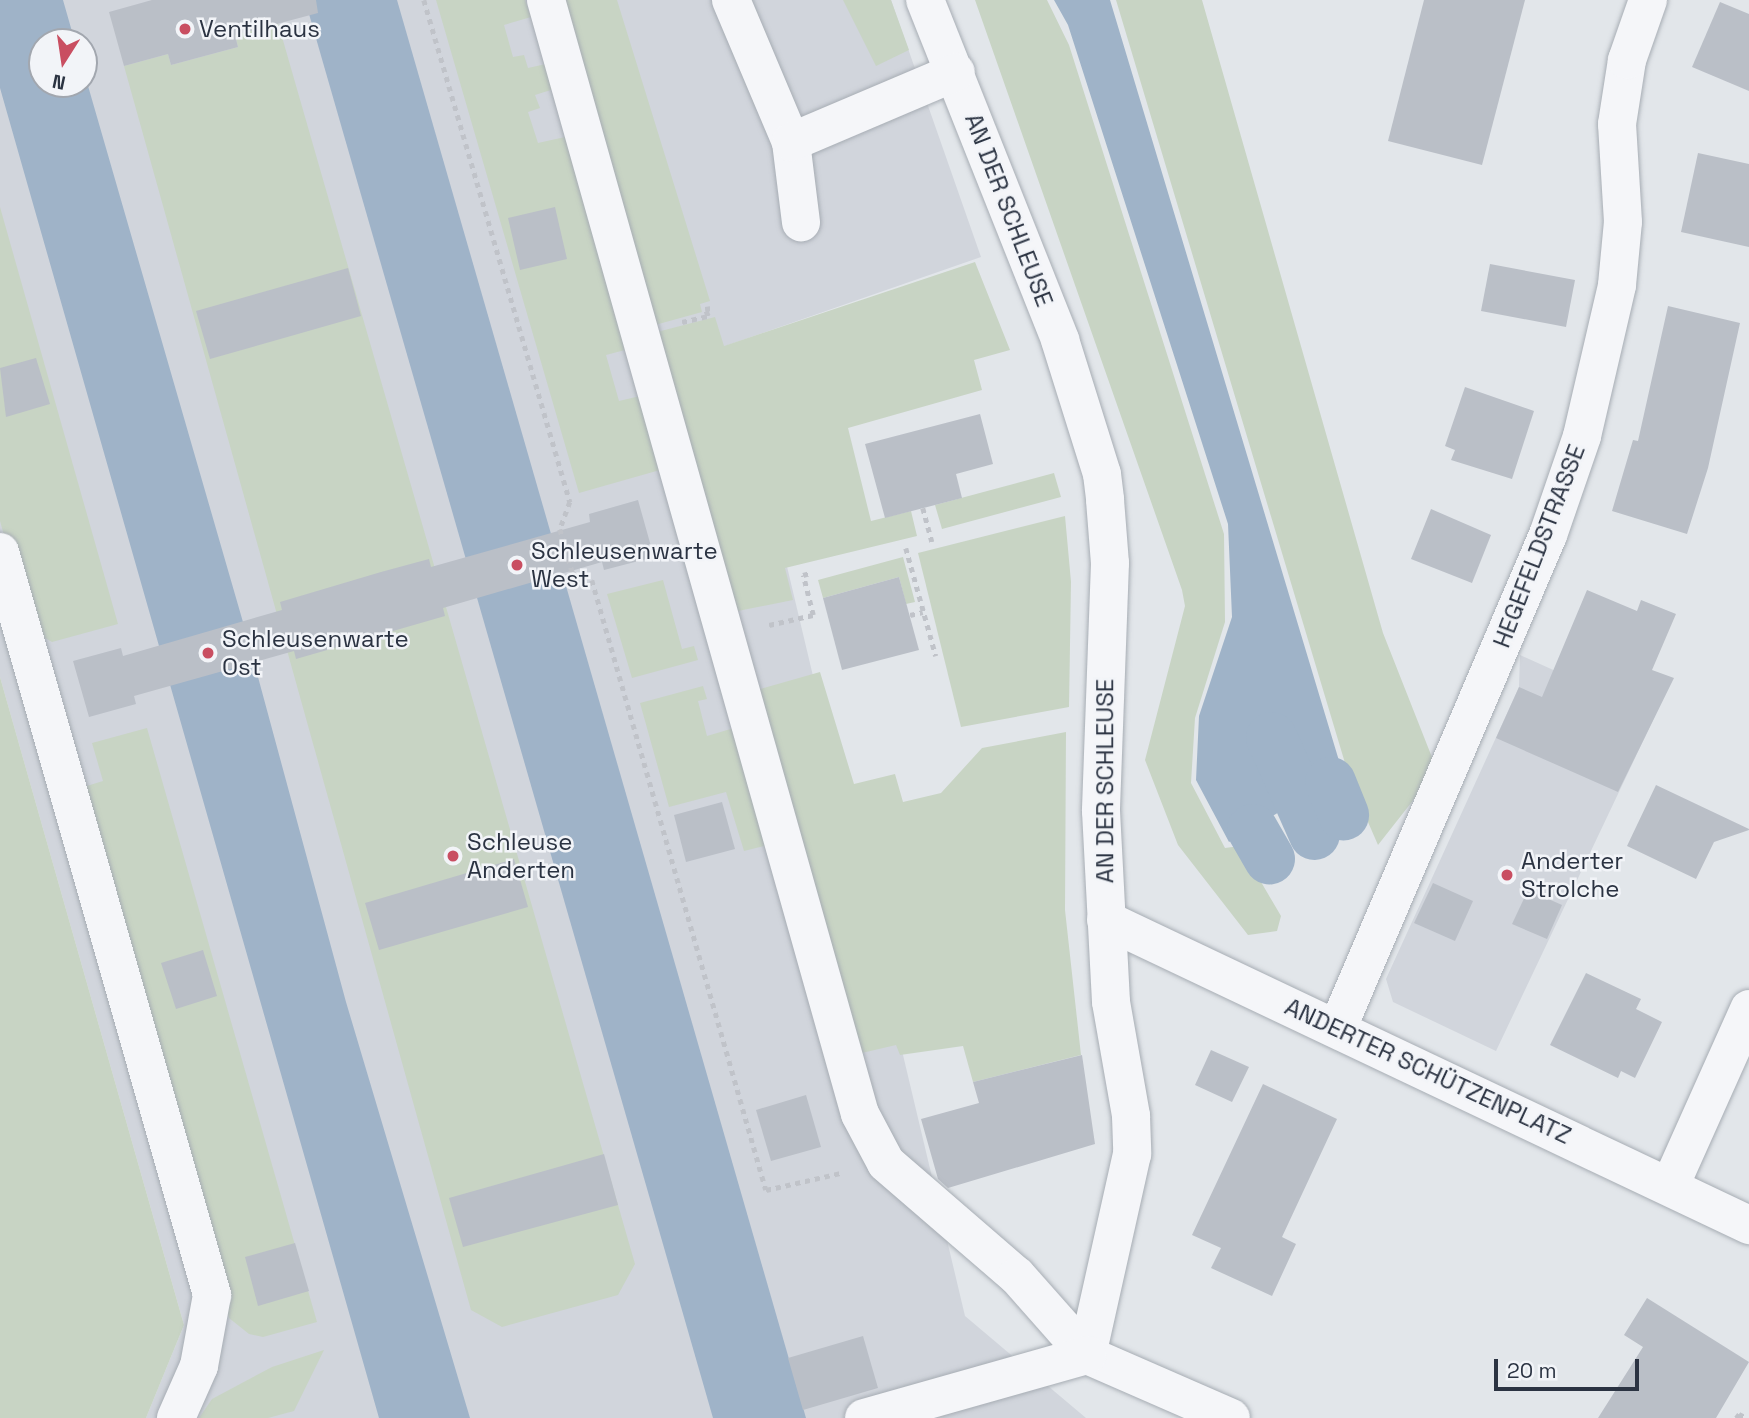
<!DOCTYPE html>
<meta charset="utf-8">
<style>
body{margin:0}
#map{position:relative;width:1749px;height:1418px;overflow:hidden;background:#e2e6ea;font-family:"Space Grotesk",sans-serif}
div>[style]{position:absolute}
.built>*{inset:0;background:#d1d5dc}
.green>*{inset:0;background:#c8d4c4}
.water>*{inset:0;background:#9fb3c8}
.canal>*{height:51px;margin:-25.5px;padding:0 25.5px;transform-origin:25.5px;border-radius:25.5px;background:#9fb3c8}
.building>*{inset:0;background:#babfc7}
.path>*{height:4.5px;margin-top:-2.25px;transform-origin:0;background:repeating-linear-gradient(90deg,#c0c3c9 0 5px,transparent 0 10px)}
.roads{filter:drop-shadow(0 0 2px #a7adb4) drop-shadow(0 0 2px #a7adb4)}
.minor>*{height:38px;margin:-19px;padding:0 19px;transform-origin:19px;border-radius:19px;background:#f5f6f9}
.dots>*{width:19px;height:19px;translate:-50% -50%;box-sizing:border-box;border:4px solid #f2f4f8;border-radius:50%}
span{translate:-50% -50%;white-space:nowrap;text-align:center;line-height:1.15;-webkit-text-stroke:5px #f2f4f8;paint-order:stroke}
.poi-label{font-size:24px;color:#2b3342}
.left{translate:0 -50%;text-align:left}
.street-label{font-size:24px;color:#2b3342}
.north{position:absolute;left:28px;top:28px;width:70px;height:70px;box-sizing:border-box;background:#f2f4f8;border:2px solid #a2a7af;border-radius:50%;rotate:192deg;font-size:19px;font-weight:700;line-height:28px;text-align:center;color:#2b3342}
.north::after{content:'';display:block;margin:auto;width:24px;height:32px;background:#c94e61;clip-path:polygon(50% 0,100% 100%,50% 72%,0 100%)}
.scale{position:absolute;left:1494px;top:1359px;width:145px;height:32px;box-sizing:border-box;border:4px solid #2b3342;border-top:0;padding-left:9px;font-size:21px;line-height:24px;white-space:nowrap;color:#2b3342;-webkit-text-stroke:5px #f2f4f8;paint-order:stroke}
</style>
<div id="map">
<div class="built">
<div style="clip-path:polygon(evenodd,0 0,891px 0,981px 257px,725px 346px,780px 537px,965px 1316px,1086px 1418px,146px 1418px,184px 1325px,0 677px,0 0,42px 42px,84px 42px,84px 84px,42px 84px,42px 42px)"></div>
<div style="clip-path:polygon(1520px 655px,1655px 716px,1496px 1051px,1393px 1002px,1386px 979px,1519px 687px)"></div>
</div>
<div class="green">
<div style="clip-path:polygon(436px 0,525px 0,531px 17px,504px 25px,513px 57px,524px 55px,528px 68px,546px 64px,554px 89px,535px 95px,540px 108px,528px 112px,538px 143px,565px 137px,625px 350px,606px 355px,619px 401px,640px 396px,660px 470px,579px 493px)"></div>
<div style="clip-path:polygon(560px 0,617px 0,710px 301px,700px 304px,702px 312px,655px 325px)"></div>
<div style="clip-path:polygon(843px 0,891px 0,909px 50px,876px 66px)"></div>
<div style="clip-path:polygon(975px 0,1047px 0,1069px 45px,1224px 534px,1225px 622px,1195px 718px,1191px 783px,1225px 848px,1240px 846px,1281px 916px,1277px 931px,1248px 935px,1178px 845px,1145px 760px,1185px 606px,1182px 590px)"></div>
<div style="clip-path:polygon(1116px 0,1202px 0,1383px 633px,1437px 770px,1378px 845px,1351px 783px)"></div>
<div style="clip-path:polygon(278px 23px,635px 1264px,618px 1295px,502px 1327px,471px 1310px,124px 66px,168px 54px,171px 65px,238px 47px,235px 35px)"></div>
<div style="clip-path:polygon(0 207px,118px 624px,52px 642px,31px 630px,0 521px)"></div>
<div style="clip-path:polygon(975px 262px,1010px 350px,974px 360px,982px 390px,848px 428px,871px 521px,911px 511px,917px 536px,785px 568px,793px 600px,728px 613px,657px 332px,715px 317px,724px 346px)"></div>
<div style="clip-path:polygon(1054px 473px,1061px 497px,942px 529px,935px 505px)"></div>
<div style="clip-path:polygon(1065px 516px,1071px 582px,1069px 707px,961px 727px,918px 553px)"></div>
<div style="clip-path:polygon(903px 557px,915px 602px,906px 604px,899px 577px,823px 598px,818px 580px)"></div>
<div style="clip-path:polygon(663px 580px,682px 649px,694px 646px,698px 660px,632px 678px,607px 594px)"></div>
<div style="clip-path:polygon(820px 672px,854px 784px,895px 774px,903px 802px,941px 793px,982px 748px,1066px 732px,1065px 910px,1081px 1055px,973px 1082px,963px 1046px,900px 1055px,896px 1045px,849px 1056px,750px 692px)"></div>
<div style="clip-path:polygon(0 677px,184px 1325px,146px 1418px,0 1418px)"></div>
<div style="clip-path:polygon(703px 686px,707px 699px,698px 701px,707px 736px,734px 728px,768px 845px,744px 851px,726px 792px,669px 807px,640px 703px)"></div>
<div style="clip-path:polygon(147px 728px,317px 1322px,263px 1337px,249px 1334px,229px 1318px,77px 789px,103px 781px,92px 743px)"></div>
<div style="clip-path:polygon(324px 1350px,294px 1411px,268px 1418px,199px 1418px,212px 1399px,272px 1367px)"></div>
</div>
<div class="water">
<div style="clip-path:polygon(0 0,63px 0,75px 42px,42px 42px,42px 84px,84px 84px,84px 72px,245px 629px,346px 1002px,470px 1418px,379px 1418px,0 88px)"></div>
<div style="clip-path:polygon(305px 0,397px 0,806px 1418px,713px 1418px)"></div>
<div style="clip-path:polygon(1054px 0,1110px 0,1343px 774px,1229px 842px,1196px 780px,1199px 716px,1232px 617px,1228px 524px,1068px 25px)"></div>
</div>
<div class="canal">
<div style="left:1271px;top:737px;width:106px;rotate:66.1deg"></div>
<div style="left:1330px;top:782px;width:35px;rotate:68deg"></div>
<div style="left:1252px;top:829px;width:34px;rotate:60deg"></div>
</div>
<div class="building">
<div style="clip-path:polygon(152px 0,316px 0,318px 13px,235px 35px,238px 47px,171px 65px,168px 54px,124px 66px,109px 12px)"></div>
<div style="clip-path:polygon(1424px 0,1525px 0,1482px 165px,1388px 141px)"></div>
<div style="clip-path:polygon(1720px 2px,1749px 14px,1749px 91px,1692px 67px)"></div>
<div style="clip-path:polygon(1698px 153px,1749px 164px,1749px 247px,1681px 232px)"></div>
<div style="clip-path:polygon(555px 207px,567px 259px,520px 270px,508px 218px)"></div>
<div style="clip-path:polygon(1490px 264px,1575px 280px,1566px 327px,1481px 311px)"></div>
<div style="clip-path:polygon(348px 268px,361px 316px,210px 359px,196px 311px)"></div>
<div style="clip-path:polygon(1668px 306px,1740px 323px,1708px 468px,1687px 534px,1612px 511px,1633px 440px,1638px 441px)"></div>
<div style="clip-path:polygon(36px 358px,50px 404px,6px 417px,0 368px)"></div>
<div style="clip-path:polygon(1465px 387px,1534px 411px,1512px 479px,1451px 460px,1455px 450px,1445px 446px)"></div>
<div style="clip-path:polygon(980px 414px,993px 464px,956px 474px,962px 498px,885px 518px,865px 444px)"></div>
<div style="clip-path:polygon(638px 500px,654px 557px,604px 570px,602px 562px,443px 608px,445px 616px,296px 659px,294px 651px,134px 696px,136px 704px,89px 717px,73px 661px,121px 648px,123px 656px,282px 610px,280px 602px,381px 572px,429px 559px,431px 567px,590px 522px,589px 514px)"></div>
<div style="clip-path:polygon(1431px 509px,1491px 535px,1472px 583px,1411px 559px)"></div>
<div style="clip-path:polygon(899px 577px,919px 650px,842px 670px,823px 598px)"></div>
<div style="clip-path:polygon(1587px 590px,1637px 611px,1641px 600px,1676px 614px,1652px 670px,1674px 678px,1618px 792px,1496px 738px,1519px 687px,1542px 697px)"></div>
<div style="clip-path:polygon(1656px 785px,1749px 829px,1749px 830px,1714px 842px,1696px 879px,1627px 846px)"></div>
<div style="clip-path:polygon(722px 802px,735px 849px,686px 862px,674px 815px)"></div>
<div style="clip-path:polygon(514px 859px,528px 907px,379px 950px,365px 903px)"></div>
<div style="clip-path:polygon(1433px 883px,1473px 901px,1455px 941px,1414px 923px)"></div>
<div style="clip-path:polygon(1528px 890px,1562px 905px,1547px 939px,1512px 924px)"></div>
<div style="clip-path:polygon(203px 950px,217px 996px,176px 1009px,161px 963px)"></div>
<div style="clip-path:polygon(1586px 973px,1641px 999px,1636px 1009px,1662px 1022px,1635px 1078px,1621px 1071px,1618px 1078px,1550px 1045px)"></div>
<div style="clip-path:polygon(1211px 1050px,1249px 1067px,1232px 1102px,1195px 1085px)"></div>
<div style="clip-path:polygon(1082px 1055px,1095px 1144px,948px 1188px,938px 1179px,921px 1119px,979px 1103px,973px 1082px)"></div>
<div style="clip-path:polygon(1263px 1084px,1337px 1119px,1282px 1237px,1296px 1244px,1272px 1296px,1211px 1268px,1221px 1248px,1192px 1235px)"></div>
<div style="clip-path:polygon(806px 1095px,821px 1147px,771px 1161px,756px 1110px)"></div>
<div style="clip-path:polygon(604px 1154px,618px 1205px,463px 1247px,449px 1198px)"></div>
<div style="clip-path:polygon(295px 1243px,309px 1291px,258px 1306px,245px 1257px)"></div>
<div style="clip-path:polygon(1647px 1298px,1749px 1362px,1716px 1418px,1598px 1418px,1643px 1347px,1624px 1335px)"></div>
<div style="clip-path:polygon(863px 1336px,878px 1388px,803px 1410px,788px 1358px)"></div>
</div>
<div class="path">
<div style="left:424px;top:0;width:523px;rotate:73.78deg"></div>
<div style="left:570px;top:502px;width:29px;rotate:110deg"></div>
<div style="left:560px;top:529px;width:47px;rotate:73.9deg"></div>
<div style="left:573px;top:574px;width:20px;rotate:18deg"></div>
<div style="left:592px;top:580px;width:634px;rotate:74.08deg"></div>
<div style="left:766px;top:1190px;width:77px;rotate:-12.8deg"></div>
<div style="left:682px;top:322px;width:27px;rotate:-13deg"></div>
<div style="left:708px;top:316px;width:8px;rotate:-113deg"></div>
<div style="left:705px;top:309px;width:7px;rotate:-8deg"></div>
<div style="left:923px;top:508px;width:35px;rotate:75deg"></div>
<div style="left:906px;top:548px;width:112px;rotate:74.5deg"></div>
<div style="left:910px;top:615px;width:13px;rotate:-13deg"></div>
<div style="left:769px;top:625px;width:45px;rotate:-12.8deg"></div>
<div style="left:813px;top:615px;width:41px;rotate:-104deg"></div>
<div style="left:803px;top:575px;width:7px;rotate:-16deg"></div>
<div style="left:1736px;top:1418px;width:5px;rotate:-53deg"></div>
<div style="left:1739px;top:1414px;width:9px;rotate:27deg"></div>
</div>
<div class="roads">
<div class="minor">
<div style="left:546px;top:0;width:1157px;rotate:74.26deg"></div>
<div style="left:860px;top:1114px;width:55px;rotate:62deg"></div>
<div style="left:886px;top:1163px;width:173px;rotate:40.8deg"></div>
<div style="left:1017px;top:1276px;width:106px;rotate:48.5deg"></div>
<div style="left:1087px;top:1355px;width:157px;rotate:23.6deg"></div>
<div style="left:731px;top:0;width:154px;rotate:67.1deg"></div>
<div style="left:791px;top:142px;width:81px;rotate:82.9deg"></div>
<div style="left:925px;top:0;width:366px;rotate:68.3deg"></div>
<div style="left:1060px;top:340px;width:140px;rotate:72.6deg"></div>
<div style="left:1102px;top:474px;width:26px;rotate:83deg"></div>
<div style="left:1105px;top:500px;width:63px;rotate:85.5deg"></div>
<div style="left:1110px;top:563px;width:248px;rotate:92.1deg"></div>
<div style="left:1101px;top:811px;width:191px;rotate:87deg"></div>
<div style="left:1111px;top:1002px;width:116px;rotate:80deg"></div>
<div style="left:1131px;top:1116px;width:38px;rotate:88deg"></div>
<div style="left:1132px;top:1154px;width:206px;rotate:102.6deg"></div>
<div style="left:791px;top:142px;width:179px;rotate:-23deg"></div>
<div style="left:0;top:552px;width:773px;rotate:74.07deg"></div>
<div style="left:212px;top:1295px;width:72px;rotate:100.4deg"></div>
<div style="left:199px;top:1366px;width:57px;rotate:113.9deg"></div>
<div style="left:1106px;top:920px;width:712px;rotate:25.38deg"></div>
<div style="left:1338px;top:1027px;width:535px;rotate:-66.89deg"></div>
<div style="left:1548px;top:535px;width:105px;rotate:-71deg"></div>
<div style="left:1582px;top:436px;width:155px;rotate:-76.9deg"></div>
<div style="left:1617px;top:285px;width:63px;rotate:-84.6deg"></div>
<div style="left:1623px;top:222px;width:98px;rotate:-93.5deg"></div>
<div style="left:1617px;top:124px;width:65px;rotate:-81.1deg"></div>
<div style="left:1627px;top:60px;width:64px;rotate:-70.7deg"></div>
<div style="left:1670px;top:1186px;width:194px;rotate:-65.9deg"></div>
<div style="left:864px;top:1418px;width:232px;rotate:-15.8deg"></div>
</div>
</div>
<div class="dots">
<div style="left:185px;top:29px;background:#c94e61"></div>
<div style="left:517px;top:565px;background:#c94e61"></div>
<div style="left:208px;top:653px;background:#c94e61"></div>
<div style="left:453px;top:856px;background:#c94e61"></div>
<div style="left:1507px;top:875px;background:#c94e61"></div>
</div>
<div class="poi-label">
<span class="left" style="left:199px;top:29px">Ventilhaus</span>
<span class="left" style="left:531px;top:565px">Schleusenwarte<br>West</span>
<span class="left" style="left:222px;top:653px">Schleusenwarte<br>Ost</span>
<span class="left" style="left:467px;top:856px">Schleuse<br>Anderten</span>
<span class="left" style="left:1521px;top:875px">Anderter<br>Strolche</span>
</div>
<div class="street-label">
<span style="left:1009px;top:210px;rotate:69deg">AN DER SCHLEUSE</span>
<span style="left:1539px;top:546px;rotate:-69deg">HEGEFELDSTRASSE</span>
<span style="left:1105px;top:781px;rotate:-90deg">AN DER SCHLEUSE</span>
<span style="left:1428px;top:1071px;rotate:25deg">ANDERTER SCHÜTZENPLATZ</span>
</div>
<div class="north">N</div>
<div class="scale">20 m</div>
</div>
